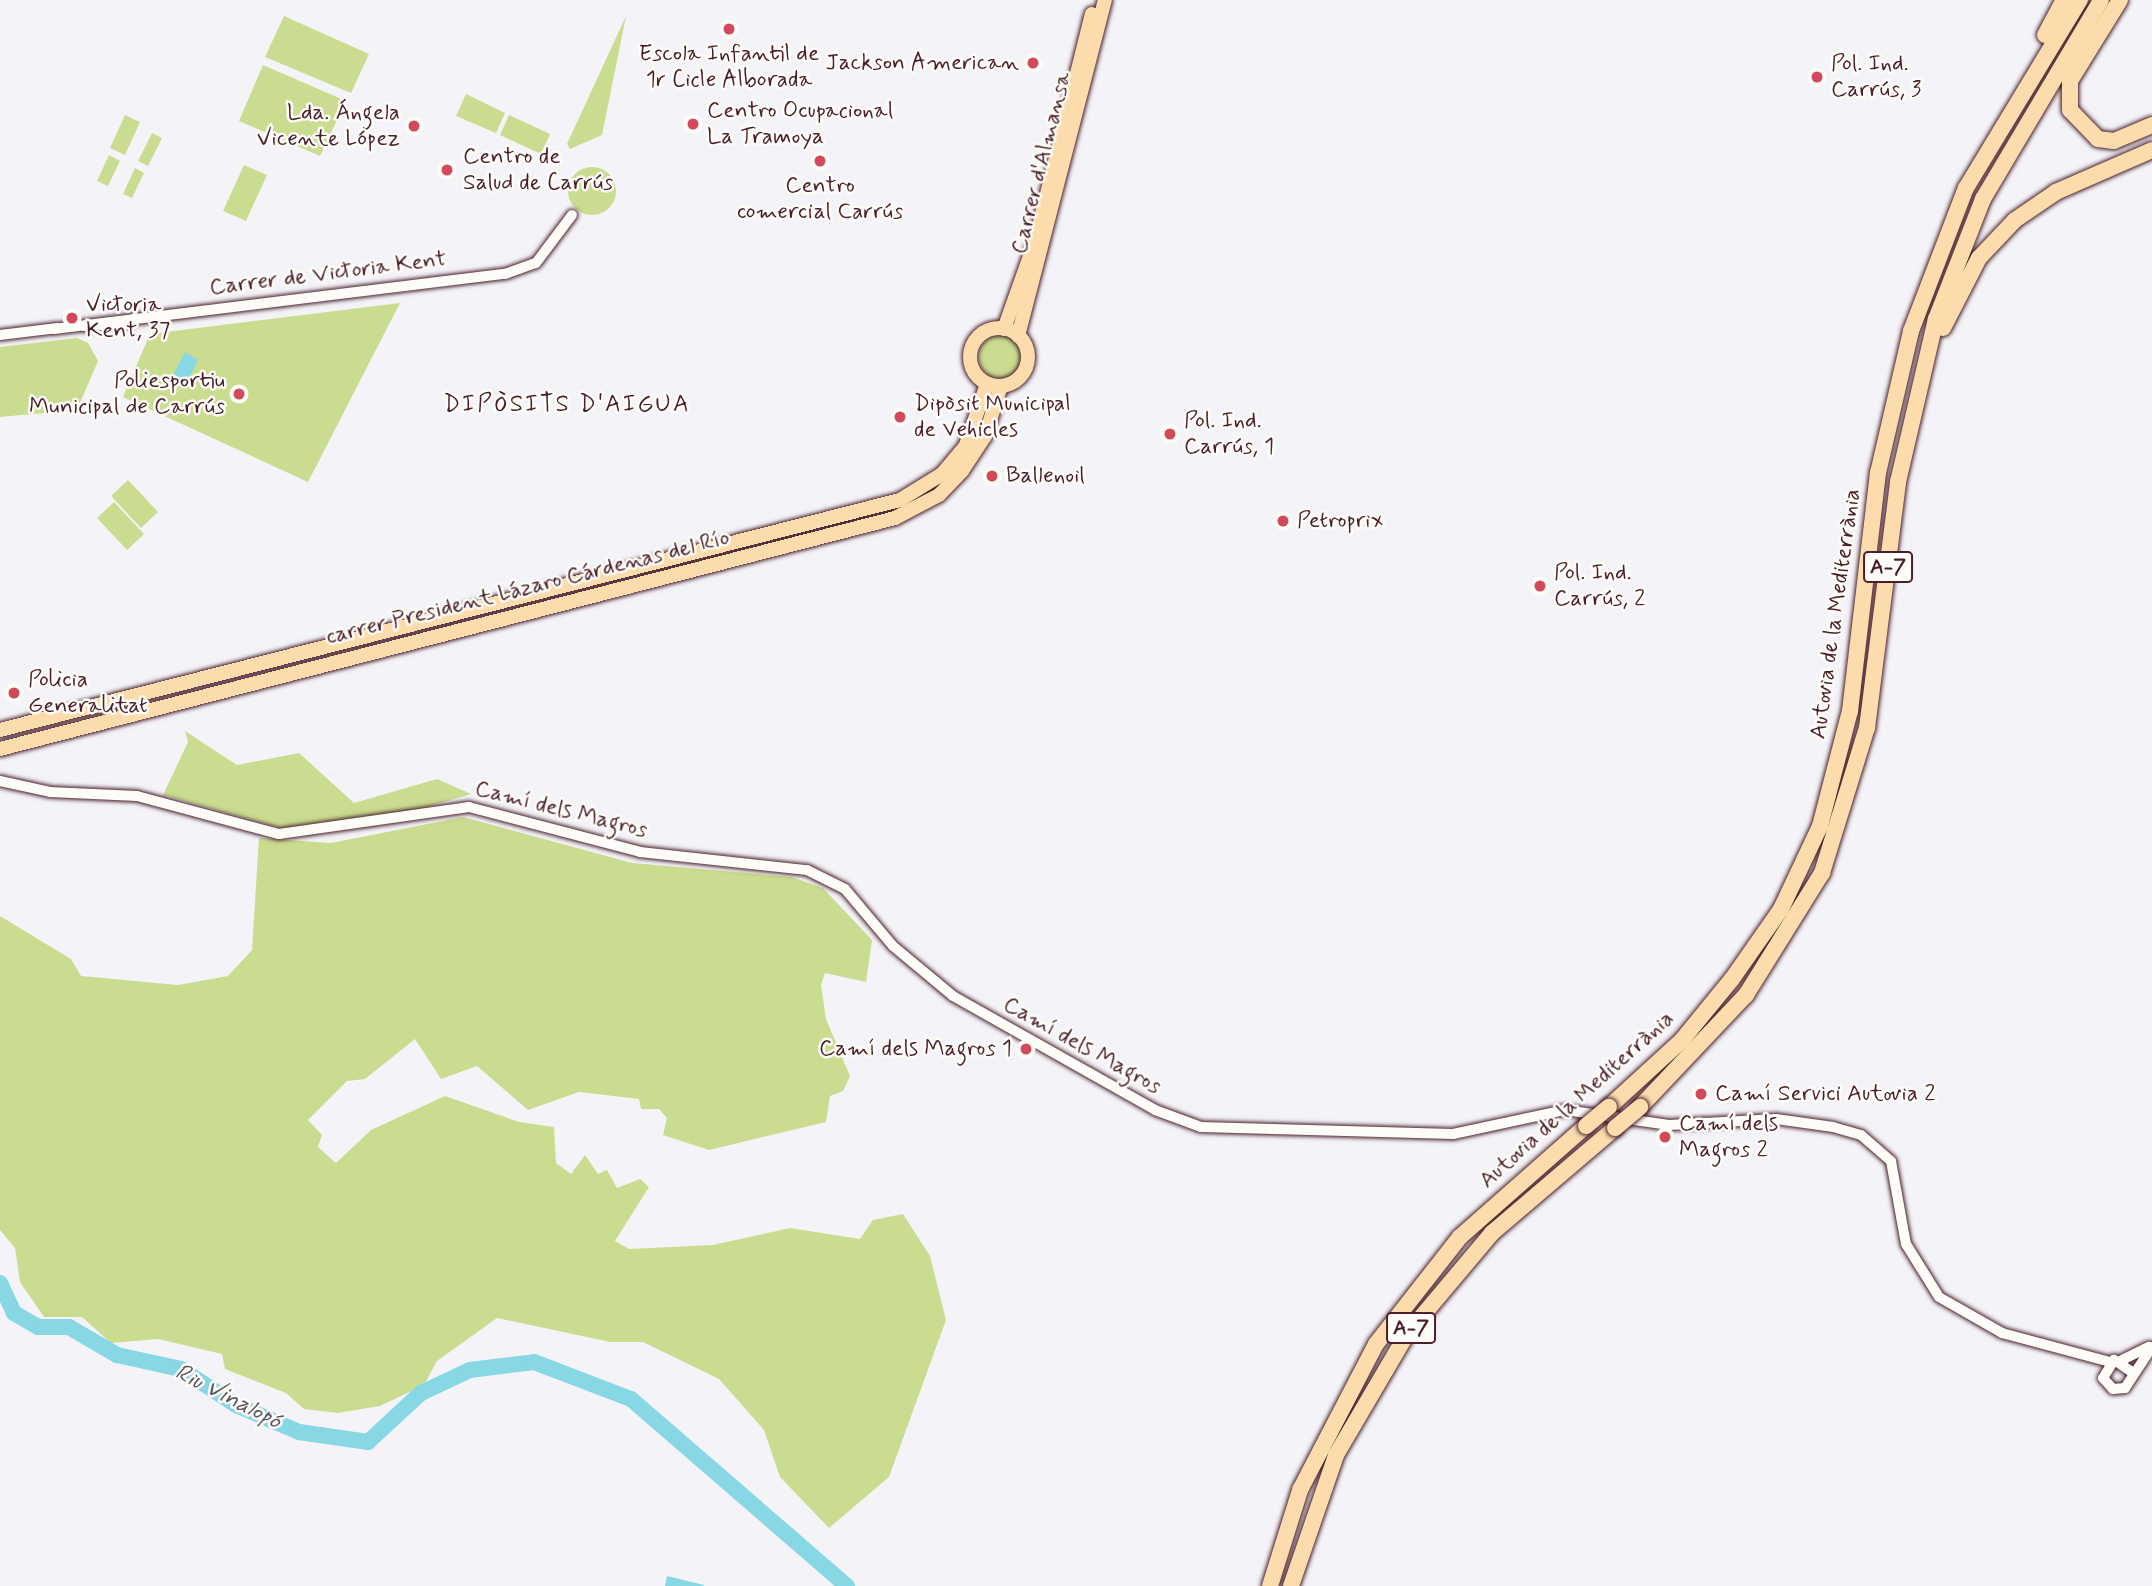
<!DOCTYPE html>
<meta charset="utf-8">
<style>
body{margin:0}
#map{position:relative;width:2152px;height:1586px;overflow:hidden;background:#f4f4f8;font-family:Mynerve,sans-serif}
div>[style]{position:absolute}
.green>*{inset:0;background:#cadc90}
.round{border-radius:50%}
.water>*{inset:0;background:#88d7e5}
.river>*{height:16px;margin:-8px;padding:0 8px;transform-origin:8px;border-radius:8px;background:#88d7e5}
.roads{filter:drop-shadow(0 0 2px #4a1f2b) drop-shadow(0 0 2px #4a1f2b)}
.tertiary>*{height:10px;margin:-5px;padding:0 5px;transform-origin:5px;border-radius:5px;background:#fdfcf7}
.primary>*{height:14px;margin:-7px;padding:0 7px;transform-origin:7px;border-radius:7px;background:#fcdcac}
.primary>.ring{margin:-7px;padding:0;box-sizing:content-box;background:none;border:14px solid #fcdcac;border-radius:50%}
.motorway>*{height:16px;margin:-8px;padding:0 8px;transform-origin:8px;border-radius:8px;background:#fcdcac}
.bridges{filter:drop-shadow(0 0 2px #4a1f2b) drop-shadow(0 0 2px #4a1f2b)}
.motorway-bridge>*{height:16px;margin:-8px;padding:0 8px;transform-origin:8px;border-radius:8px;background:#fcdcac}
.dots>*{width:19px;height:19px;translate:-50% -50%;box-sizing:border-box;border:4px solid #fdfcf7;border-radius:50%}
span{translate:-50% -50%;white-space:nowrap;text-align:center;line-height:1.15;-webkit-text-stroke:5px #fdfcf7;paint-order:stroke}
.shield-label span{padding:2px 5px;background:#fdfcf7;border:2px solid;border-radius:5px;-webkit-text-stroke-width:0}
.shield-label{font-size:21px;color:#4a1f2b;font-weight:700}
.poi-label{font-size:23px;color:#4a1f2b}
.right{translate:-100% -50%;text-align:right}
.left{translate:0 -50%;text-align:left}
.street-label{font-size:23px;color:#4a1f2b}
.neighbourhood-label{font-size:24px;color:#4a1f2b;letter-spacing:2px}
.water-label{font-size:24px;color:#5d5663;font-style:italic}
</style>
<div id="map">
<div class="green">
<div style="clip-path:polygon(284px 16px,369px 54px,351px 93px,265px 57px)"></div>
<div style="clip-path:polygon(626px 16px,602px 135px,570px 149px,567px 144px)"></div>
<div style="clip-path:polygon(263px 65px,346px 101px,320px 156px,239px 121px)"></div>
<div style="clip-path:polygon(466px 94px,505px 113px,496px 133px,456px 116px)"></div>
<div style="clip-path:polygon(125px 115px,140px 122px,125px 155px,110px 148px)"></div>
<div style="clip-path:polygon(509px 115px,550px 134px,541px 154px,500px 135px)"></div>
<div style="clip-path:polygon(152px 133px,162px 138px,148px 166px,138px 161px)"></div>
<div style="clip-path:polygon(109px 155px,120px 161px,108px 186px,97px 181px)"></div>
<div style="clip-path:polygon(244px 165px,267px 175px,246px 221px,223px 211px)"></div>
<div class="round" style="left:568px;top:167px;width:48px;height:48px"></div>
<div style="clip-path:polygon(135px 168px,144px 173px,132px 198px,123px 194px)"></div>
<div style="clip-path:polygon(400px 303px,308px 482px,123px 397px,150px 334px)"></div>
<div class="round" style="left:979px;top:335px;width:44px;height:44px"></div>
<div style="clip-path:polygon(77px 338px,88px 343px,98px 361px,77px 410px,0 417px,0 347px)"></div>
<div style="clip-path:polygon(128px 480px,158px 512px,141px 528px,111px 496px)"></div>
<div style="clip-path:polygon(114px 502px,144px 534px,127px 550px,97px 518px)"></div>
<div style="clip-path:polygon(185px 731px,237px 765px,299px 753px,354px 803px,437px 779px,471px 794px,384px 820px,284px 829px,163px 795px,188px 742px)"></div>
<div style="clip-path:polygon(463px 817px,632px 863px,791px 877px,823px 888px,872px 940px,866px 982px,825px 973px,821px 985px,826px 1019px,850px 1076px,843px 1091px,830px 1096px,826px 1122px,709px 1150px,663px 1135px,667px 1118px,659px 1109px,641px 1109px,639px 1099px,579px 1092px,528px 1110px,477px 1066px,441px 1079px,415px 1039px,365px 1079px,347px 1081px,308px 1120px,322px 1135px,318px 1147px,336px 1163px,371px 1130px,445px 1096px,519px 1122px,554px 1127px,556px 1163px,571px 1174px,585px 1155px,598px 1174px,607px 1170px,617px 1188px,640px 1179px,649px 1187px,615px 1241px,629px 1249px,713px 1245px,790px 1228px,860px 1239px,873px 1220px,903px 1214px,930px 1256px,946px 1320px,889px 1477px,829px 1528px,780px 1477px,764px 1430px,719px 1379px,643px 1342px,610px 1342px,497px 1318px,437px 1361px,424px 1385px,380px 1406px,337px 1413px,304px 1409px,286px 1393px,225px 1369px,222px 1354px,158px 1339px,111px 1343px,82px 1317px,44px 1317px,20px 1282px,15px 1248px,0 1230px,0 916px,71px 959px,81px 976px,178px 985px,228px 976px,252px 950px,259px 838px,331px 843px)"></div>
</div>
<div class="water">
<div style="clip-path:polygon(185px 352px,198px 360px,185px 386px,171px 379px)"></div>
<div style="clip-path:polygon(667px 1576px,704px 1585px,704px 1586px,665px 1586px)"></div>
</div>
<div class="river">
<div style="left:0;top:1283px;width:33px;rotate:65deg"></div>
<div style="left:14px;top:1313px;width:28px;rotate:30deg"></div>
<div style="left:38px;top:1327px;width:31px"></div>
<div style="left:69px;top:1327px;width:56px;rotate:30.3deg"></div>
<div style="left:117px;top:1355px;width:66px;rotate:12.3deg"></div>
<div style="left:181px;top:1369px;width:66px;rotate:33.2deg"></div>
<div style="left:236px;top:1405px;width:69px;rotate:23.2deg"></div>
<div style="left:299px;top:1432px;width:70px;rotate:8.2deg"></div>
<div style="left:368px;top:1442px;width:72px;rotate:-42.8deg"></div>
<div style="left:421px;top:1393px;width:54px;rotate:-25.1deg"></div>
<div style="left:470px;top:1370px;width:64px;rotate:-7.1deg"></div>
<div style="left:534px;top:1362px;width:104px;rotate:20.9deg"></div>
<div style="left:631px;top:1399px;width:286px;rotate:40.9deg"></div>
</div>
<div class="roads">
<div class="tertiary">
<div style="left:84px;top:326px;width:42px;rotate:-2.7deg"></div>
<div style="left:126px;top:324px;width:11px;rotate:-34deg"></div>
<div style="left:54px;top:329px;width:454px;rotate:-7deg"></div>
<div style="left:505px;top:274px;width:33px;rotate:-20deg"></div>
<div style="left:536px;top:263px;width:60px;rotate:-53.1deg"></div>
<div style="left:0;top:335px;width:58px;rotate:-6.9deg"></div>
<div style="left:0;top:781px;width:51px;rotate:12.4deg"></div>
<div style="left:50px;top:792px;width:87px;rotate:2.6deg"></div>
<div style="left:137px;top:796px;width:147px;rotate:15deg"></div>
<div style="left:279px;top:834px;width:192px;rotate:-8.1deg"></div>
<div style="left:469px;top:807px;width:177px;rotate:14.7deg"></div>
<div style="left:640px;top:852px;width:168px;rotate:6.2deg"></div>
<div style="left:807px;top:870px;width:42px;rotate:26.6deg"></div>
<div style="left:845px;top:889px;width:75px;rotate:49.9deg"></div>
<div style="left:893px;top:946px;width:78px;rotate:39.8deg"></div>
<div style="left:953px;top:996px;width:232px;rotate:29.4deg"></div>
<div style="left:1155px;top:1110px;width:49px;rotate:20.3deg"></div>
<div style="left:1201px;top:1127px;width:252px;rotate:1.6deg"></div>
<div style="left:1453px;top:1134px;width:115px;rotate:-12.1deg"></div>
<div style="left:1565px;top:1110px;width:105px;rotate:8.2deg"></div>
<div style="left:1669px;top:1125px;width:107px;rotate:-3.2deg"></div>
<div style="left:1776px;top:1119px;width:58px;rotate:8deg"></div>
<div style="left:1833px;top:1127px;width:29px;rotate:16deg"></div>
<div style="left:1861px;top:1135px;width:40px;rotate:41deg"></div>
<div style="left:1891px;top:1161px;width:84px;rotate:79.8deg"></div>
<div style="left:1906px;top:1244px;width:62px;rotate:58.1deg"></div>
<div style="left:1939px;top:1297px;width:73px;rotate:29.7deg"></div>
<div style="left:2002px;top:1333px;width:112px;rotate:15deg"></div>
<div style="left:2122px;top:1360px;width:30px;rotate:-26deg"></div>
<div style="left:2132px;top:1372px;width:22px;rotate:-146deg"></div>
<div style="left:2114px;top:1360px;width:21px;rotate:121deg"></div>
<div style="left:2103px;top:1378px;width:15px;rotate:48deg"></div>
<div style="left:2113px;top:1389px;width:12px;rotate:-5deg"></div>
<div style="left:2125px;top:1388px;width:49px;rotate:-56.6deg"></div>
</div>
<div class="primary">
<div class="ring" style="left:970px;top:328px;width:44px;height:44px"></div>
<div style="left:1004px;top:329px;width:92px;rotate:-70.4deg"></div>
<div style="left:1035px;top:242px;width:235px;rotate:-76deg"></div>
<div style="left:1018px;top:336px;width:347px;rotate:-75.5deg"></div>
<div style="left:0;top:730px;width:929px;rotate:-14.34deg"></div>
<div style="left:900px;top:500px;width:49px;rotate:-31.8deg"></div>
<div style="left:942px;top:474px;width:38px;rotate:-50deg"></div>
<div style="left:966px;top:445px;width:65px;rotate:-71deg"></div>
<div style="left:0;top:749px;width:924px;rotate:-14.47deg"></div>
<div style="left:895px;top:518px;width:50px;rotate:-27.6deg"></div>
<div style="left:939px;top:495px;width:33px;rotate:-46deg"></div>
<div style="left:962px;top:471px;width:42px;rotate:-56.7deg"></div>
<div style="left:985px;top:436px;width:52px;rotate:-72.3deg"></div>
</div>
<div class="motorway">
<div style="left:2120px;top:0;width:95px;rotate:121.7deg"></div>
<div style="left:2070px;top:81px;width:29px;rotate:90deg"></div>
<div style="left:2070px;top:110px;width:40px;rotate:46deg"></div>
<div style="left:2098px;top:139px;width:16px;rotate:7deg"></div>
<div style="left:2114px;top:141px;width:41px;rotate:-22.8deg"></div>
<div style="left:2045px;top:35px;width:40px;rotate:-62deg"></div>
<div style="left:1943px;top:328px;width:79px;rotate:-62.8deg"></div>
<div style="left:1979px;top:258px;width:52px;rotate:-46.5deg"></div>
<div style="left:2015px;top:220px;width:50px;rotate:-34.3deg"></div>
<div style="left:2056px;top:192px;width:105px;rotate:-23.6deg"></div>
<div style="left:1609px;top:1107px;width:99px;rotate:-42.5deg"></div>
<div style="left:1682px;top:1040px;width:79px;rotate:-50.7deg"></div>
<div style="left:1732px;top:979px;width:85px;rotate:-55deg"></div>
<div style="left:1781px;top:909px;width:92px;rotate:-64.8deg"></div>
<div style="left:1820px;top:826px;width:119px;rotate:-75.4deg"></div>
<div style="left:1850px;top:711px;width:240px;rotate:-83.3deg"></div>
<div style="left:1878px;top:473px;width:146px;rotate:-76.9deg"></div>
<div style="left:1911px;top:331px;width:153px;rotate:-69deg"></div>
<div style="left:1966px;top:188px;width:220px;rotate:-58.8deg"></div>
<div style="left:1640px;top:1107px;width:154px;rotate:-46.6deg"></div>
<div style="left:1746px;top:995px;width:144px;rotate:-58.1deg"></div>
<div style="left:1822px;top:873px;width:152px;rotate:-72.8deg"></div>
<div style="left:1867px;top:728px;width:248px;rotate:-82.8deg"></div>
<div style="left:1898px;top:482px;width:167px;rotate:-76.9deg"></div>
<div style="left:1936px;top:319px;width:129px;rotate:-68.6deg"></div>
<div style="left:1983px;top:199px;width:231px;rotate:-59.3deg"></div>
<div style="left:1270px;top:1586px;width:101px;rotate:-72.6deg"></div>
<div style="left:1300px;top:1490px;width:165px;rotate:-62.5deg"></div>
<div style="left:1376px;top:1344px;width:136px;rotate:-51.9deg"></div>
<div style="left:1460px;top:1237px;width:168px;rotate:-41.4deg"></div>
<div style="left:1291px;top:1586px;width:139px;rotate:-71deg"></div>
<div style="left:1336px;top:1455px;width:140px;rotate:-59.6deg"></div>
<div style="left:1407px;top:1334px;width:132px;rotate:-49.9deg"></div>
<div style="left:1492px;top:1233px;width:162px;rotate:-40.5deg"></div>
</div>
</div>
<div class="bridges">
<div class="motorway-bridge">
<div style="left:1586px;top:1126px;width:30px;rotate:-40deg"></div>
<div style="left:1615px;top:1128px;width:33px;rotate:-40deg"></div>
</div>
</div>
<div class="dots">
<div style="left:729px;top:29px;background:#d1495b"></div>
<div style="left:1033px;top:63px;background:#d1495b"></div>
<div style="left:1817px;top:77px;background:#d1495b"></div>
<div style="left:693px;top:124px;background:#d1495b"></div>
<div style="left:414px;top:126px;background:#d1495b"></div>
<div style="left:820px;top:161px;background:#d1495b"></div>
<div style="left:447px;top:170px;background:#d1495b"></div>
<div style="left:72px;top:318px;background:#d1495b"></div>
<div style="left:239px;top:394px;background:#d1495b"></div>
<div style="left:900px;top:417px;background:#d1495b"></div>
<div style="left:1170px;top:434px;background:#d1495b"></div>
<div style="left:992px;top:476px;background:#d1495b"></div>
<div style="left:1283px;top:521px;background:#d1495b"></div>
<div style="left:1540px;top:586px;background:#d1495b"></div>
<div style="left:14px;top:693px;background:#d1495b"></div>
<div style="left:1026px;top:1049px;background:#d1495b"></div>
<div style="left:1701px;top:1094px;background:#d1495b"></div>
<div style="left:1665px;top:1137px;background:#d1495b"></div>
</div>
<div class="shield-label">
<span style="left:1888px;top:567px">A-7</span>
<span style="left:1411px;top:1328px">A-7</span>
</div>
<div class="poi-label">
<span style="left:729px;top:67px">Escola Infantil de<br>1r Cicle Alborada</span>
<span class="right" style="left:1019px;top:63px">Jackson American</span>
<span class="left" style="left:1831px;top:77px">Pol. Ind.<br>Carrús, 3</span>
<span class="left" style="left:707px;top:124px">Centro Ocupacional<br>La Tramoya</span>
<span class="right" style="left:400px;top:126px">Lda. Ángela<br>Vicente López</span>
<span class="left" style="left:463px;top:170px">Centro de<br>Salud de Carrús</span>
<span style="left:820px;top:199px">Centro<br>comercial Carrús</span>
<span class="left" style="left:86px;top:318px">Victoria<br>Kent, 37</span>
<span class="right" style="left:225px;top:394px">Poliesportiu<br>Municipal de Carrús</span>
<span class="left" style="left:914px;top:417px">Dipòsit Municipal<br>de Vehicles</span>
<span class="left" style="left:1184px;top:434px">Pol. Ind.<br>Carrús, 1</span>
<span class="left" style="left:1006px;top:476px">Ballenoil</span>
<span class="left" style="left:1297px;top:521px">Petroprix</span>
<span class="left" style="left:1554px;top:586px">Pol. Ind.<br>Carrús, 2</span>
<span class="left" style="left:28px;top:693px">Policia<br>Generalitat</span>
<span class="right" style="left:1012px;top:1049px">Camí dels Magros 1</span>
<span class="left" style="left:1715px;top:1094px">Camí Servici Autovia 2</span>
<span class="left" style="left:1679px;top:1137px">Camí dels<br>Magros 2</span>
</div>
<div class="street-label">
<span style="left:1042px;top:163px;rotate:-76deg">Carrer d'Almansa</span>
<span style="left:328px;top:274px;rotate:-7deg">Carrer de Victoria Kent</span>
<span style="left:528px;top:588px;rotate:-14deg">carrer President Lázaro Cárdenas del Río</span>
<span style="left:1836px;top:614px;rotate:-82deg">Autovia de la Mediterrània</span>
<span style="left:561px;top:810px;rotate:14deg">Camí dels Magros</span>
<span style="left:1082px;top:1046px;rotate:29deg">Camí dels Magros</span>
<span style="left:1577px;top:1100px;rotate:-42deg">Autovia de la Mediterrània</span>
</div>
<div class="neighbourhood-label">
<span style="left:567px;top:405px">DIPÒSITS D'AIGUA</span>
</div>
<div class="water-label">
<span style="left:228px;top:1397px;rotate:27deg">Riu Vinalopó</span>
</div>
</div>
